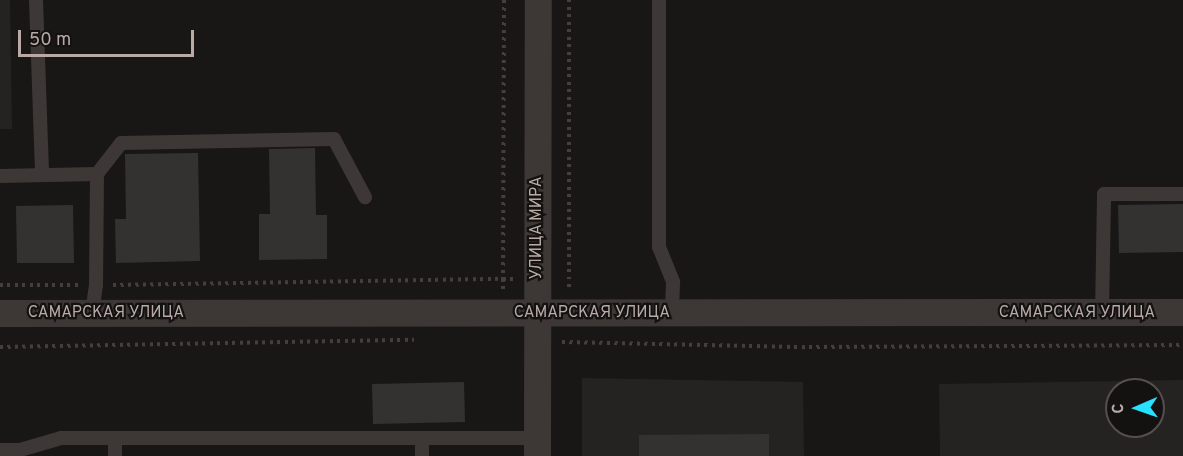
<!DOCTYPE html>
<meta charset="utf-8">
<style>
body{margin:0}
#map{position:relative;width:1183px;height:456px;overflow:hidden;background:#181716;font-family:Overpass,sans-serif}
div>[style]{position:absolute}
.built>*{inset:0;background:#252322}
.building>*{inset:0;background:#343230}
.path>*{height:4px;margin-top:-2px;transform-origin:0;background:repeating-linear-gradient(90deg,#443e3c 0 3px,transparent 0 7.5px)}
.lane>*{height:14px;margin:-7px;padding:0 7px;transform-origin:7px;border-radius:7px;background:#3d3836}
.street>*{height:27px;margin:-13.5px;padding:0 13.5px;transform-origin:13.5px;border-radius:13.5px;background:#3d3836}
span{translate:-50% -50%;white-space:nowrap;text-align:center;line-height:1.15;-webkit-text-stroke:4.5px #131211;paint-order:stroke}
.street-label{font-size:16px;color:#b9aaa6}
.north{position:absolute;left:1105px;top:378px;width:60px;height:60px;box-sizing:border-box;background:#131211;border:2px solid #554f4d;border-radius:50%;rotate:268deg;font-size:16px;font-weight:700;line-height:24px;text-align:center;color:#b9aaa6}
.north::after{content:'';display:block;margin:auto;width:21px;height:27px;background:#27e2ff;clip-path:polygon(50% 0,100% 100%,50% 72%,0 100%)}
.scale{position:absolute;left:18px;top:30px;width:176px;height:27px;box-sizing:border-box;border:3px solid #b9aaa6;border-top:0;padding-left:8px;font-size:18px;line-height:21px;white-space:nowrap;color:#b9aaa6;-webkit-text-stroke:4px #131211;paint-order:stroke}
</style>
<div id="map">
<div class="built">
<div style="clip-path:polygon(0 0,10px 0,12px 129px,0 129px)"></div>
<div style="clip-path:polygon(582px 378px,803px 382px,804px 456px,582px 456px)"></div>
<div style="clip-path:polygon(evenodd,1183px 380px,1183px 456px,940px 456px,939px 384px,1183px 380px,1117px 390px,1153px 390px,1153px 426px,1117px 426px,1117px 390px)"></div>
</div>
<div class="building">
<div style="clip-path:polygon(315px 148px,316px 215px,327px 215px,327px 259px,259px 260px,259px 214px,270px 214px,269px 149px)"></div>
<div style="clip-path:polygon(198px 153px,200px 261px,116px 263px,115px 219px,126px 219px,125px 154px)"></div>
<div style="clip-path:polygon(1183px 204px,1183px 252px,1119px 253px,1118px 205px)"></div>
<div style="clip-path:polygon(73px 205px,74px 263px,17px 263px,16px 206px)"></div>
<div style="clip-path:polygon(464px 382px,465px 422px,373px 424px,372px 384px)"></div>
<div style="clip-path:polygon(769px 434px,769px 456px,639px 456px,639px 435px)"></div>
</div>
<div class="path">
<div style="left:504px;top:0;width:279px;rotate:90.2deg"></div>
<div style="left:503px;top:279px;width:11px"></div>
<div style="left:0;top:285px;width:79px"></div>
<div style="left:113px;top:285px;width:390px;rotate:-0.9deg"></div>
<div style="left:503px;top:279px;width:10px;rotate:90deg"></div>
<div style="left:569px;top:287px;width:287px;rotate:-90deg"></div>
<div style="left:562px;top:342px;width:247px;rotate:1.2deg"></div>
<div style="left:809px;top:347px;width:374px;rotate:-0.3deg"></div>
<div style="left:0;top:347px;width:414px;rotate:-1deg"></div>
</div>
<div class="lane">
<div style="left:36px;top:0;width:175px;rotate:88deg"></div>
<div style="left:659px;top:0;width:247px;rotate:90deg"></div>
<div style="left:659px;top:247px;width:38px;rotate:68deg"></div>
<div style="left:673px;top:282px;width:32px;rotate:92deg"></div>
<div style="left:97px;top:174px;width:39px;rotate:-52deg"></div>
<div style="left:121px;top:143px;width:213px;rotate:-1.1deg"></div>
<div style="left:334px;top:139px;width:66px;rotate:61.9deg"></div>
<div style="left:0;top:176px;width:97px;rotate:-1.2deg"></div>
<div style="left:97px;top:174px;width:111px;rotate:90.5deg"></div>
<div style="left:96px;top:285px;width:28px;rotate:98deg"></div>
<div style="left:1102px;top:313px;width:119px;rotate:-89deg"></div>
<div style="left:1104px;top:194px;width:79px"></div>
<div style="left:115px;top:438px;width:18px;rotate:90deg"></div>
<div style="left:0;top:450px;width:20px"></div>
<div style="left:20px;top:450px;width:43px;rotate:-16.3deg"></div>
<div style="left:61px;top:438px;width:361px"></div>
<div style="left:422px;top:456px;width:18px;rotate:-90deg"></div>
<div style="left:422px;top:438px;width:115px"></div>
</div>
<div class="street">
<div style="left:0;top:313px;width:1183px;rotate:-0.05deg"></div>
<div style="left:537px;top:456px;width:456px;rotate:-89.9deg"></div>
</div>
<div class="street-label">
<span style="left:537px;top:228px;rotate:-90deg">УЛИЦА МИРА</span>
<span style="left:106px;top:313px">САМАРСКАЯ УЛИЦА</span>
<span style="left:592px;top:313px">САМАРСКАЯ УЛИЦА</span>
<span style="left:1077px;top:313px">САМАРСКАЯ УЛИЦА</span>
</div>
<div class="north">С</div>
<div class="scale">50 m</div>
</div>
